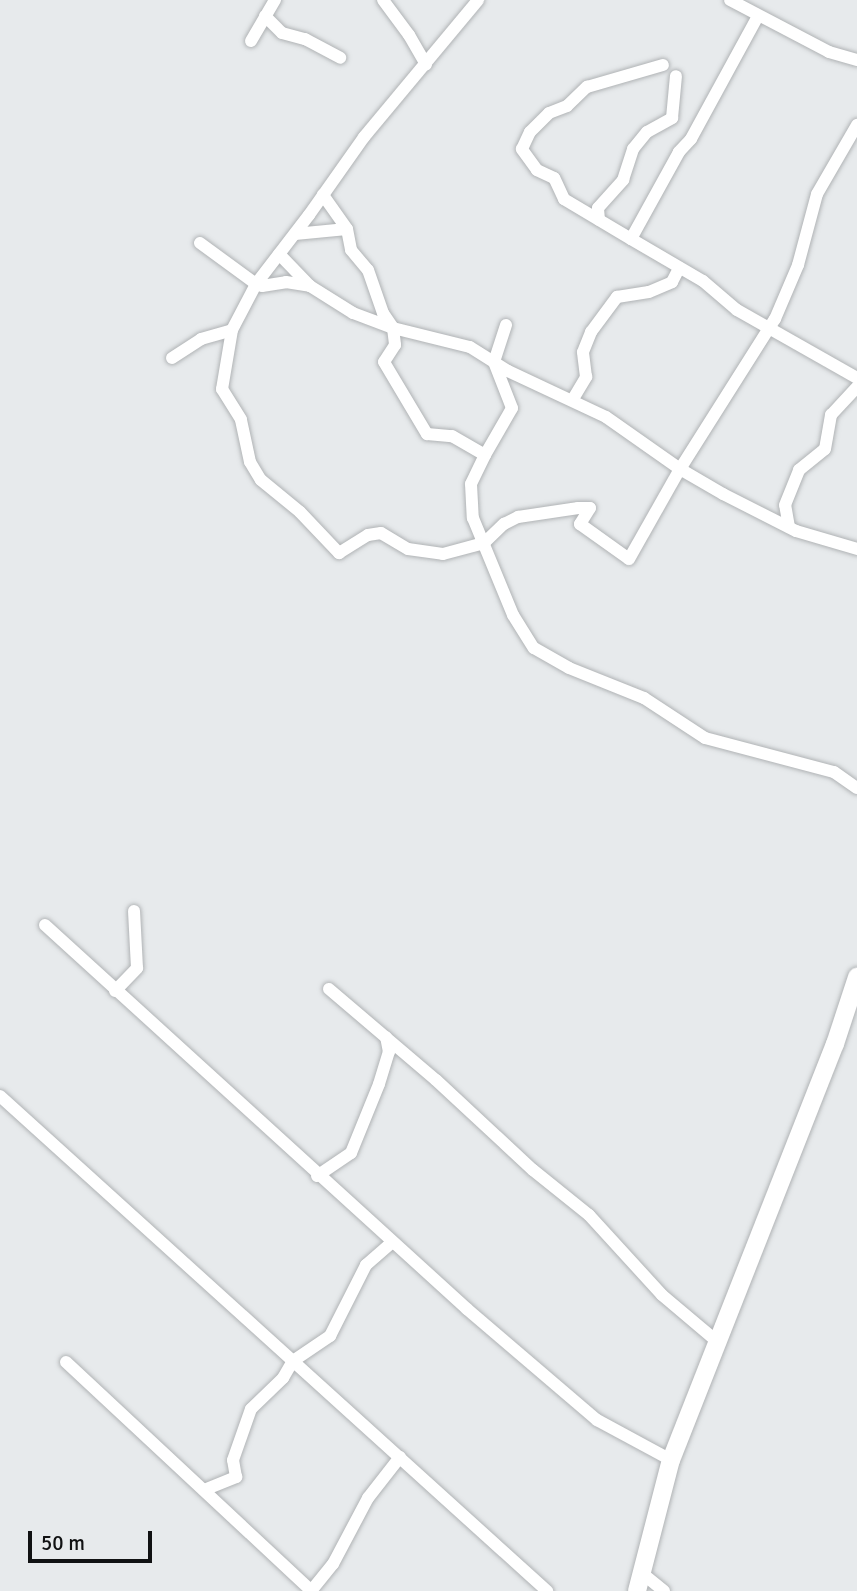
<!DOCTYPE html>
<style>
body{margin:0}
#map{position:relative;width:857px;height:1591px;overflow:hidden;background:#e7eaec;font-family:Signika,sans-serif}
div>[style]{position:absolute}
.roads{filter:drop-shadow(0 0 2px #b0b3b5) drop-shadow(0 0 2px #b0b3b5)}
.street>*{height:12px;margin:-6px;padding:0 6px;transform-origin:6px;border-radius:6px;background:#fff}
.secondary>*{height:18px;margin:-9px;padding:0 9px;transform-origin:9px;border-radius:9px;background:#fff}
span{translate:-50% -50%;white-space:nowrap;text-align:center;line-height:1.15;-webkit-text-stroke:7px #e7eaec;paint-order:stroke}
.scale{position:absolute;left:28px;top:1531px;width:124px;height:32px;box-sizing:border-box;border:4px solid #111213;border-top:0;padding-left:9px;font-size:21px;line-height:24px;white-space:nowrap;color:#111213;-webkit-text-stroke:5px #e7eaec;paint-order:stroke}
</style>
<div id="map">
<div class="roads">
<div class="street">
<div style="left:383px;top:0;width:44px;rotate:53.4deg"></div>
<div style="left:409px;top:35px;width:34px;rotate:60deg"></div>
<div style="left:730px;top:0;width:112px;rotate:27.7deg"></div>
<div style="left:829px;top:52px;width:29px;rotate:16deg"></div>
<div style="left:265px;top:16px;width:24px;rotate:45deg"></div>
<div style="left:282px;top:33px;width:24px;rotate:15deg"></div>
<div style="left:305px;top:39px;width:40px;rotate:28deg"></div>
<div style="left:758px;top:16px;width:140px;rotate:118.6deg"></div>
<div style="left:691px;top:139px;width:18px;rotate:133deg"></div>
<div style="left:679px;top:152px;width:99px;rotate:118.9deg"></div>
<div style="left:631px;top:239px;width:83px;rotate:30.3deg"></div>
<div style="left:703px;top:281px;width:45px;rotate:40.5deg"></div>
<div style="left:737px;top:310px;width:138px;rotate:29.5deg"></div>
<div style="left:251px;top:41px;width:48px;rotate:-59.7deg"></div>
<div style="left:599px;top:220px;width:12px;rotate:-95deg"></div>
<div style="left:598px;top:208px;width:38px;rotate:-48deg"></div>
<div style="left:623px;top:180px;width:33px;rotate:-72deg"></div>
<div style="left:633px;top:149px;width:22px;rotate:-51deg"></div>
<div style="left:647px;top:132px;width:29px;rotate:-29deg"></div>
<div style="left:672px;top:118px;width:42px;rotate:-84.6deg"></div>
<div style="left:347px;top:229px;width:21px;rotate:79deg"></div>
<div style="left:351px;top:250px;width:26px;rotate:50deg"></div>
<div style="left:368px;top:270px;width:46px;rotate:70.8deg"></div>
<div style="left:383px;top:313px;width:18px;rotate:56deg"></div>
<div style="left:393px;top:328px;width:79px;rotate:13.9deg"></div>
<div style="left:470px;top:347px;width:45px;rotate:32.3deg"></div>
<div style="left:508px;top:371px;width:108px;rotate:25.1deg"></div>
<div style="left:606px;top:417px;width:90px;rotate:35.1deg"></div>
<div style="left:680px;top:469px;width:50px;rotate:30.2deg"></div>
<div style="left:723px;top:494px;width:82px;rotate:26.9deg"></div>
<div style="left:796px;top:531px;width:64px;rotate:16.4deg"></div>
<div style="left:295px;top:234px;width:52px;rotate:-5.5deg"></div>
<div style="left:347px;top:229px;width:42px;rotate:-125.2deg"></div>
<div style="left:631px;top:239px;width:78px;rotate:-149.2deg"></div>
<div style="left:564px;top:199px;width:23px;rotate:-115deg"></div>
<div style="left:554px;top:178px;width:19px;rotate:-155deg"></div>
<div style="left:537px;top:170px;width:26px;rotate:-126deg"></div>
<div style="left:522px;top:149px;width:19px;rotate:-65deg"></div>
<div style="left:530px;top:132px;width:27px;rotate:-45deg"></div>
<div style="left:549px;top:113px;width:19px;rotate:-21deg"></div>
<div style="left:567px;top:106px;width:28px;rotate:-44deg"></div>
<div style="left:587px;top:87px;width:79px;rotate:-16.1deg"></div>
<div style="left:200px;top:243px;width:69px;rotate:36.2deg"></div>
<div style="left:256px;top:284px;width:87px;rotate:-52.5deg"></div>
<div style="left:309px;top:215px;width:95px;rotate:-54.8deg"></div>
<div style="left:364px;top:137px;width:178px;rotate:-50.2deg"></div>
<div style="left:279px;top:254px;width:45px;rotate:45.9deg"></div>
<div style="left:310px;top:286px;width:51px;rotate:32.1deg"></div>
<div style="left:353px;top:313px;width:43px;rotate:20.6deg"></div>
<div style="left:393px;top:328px;width:17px;rotate:83deg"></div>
<div style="left:395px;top:345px;width:20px;rotate:123deg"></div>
<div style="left:384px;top:362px;width:84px;rotate:59.2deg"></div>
<div style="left:427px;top:434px;width:25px;rotate:5deg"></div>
<div style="left:452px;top:436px;width:38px;rotate:30deg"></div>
<div style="left:485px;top:455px;width:54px;rotate:-60.1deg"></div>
<div style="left:512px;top:408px;width:49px;rotate:-111.4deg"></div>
<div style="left:494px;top:362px;width:39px;rotate:-72deg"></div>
<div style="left:232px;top:330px;width:60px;rotate:99.6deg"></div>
<div style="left:222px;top:389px;width:36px;rotate:58deg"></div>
<div style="left:241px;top:420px;width:43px;rotate:77.9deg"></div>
<div style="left:250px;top:462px;width:21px;rotate:59deg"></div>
<div style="left:261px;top:480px;width:50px;rotate:39.4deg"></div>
<div style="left:300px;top:512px;width:57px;rotate:46.4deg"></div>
<div style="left:339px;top:553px;width:34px;rotate:-32deg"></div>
<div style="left:368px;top:535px;width:13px;rotate:-9deg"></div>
<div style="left:381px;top:533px;width:31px;rotate:31deg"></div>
<div style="left:408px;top:549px;width:35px;rotate:8deg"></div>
<div style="left:443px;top:554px;width:42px;rotate:-15deg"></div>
<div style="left:484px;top:543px;width:28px;rotate:-44deg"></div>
<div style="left:504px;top:524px;width:16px;rotate:-27deg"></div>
<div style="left:518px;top:517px;width:61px;rotate:-8.5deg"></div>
<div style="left:578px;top:508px;width:12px"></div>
<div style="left:590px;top:508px;width:19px;rotate:122deg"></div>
<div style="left:580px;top:524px;width:60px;rotate:35.5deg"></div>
<div style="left:629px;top:559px;width:103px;rotate:-60.5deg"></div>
<div style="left:680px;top:469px;width:178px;rotate:-57.7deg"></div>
<div style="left:775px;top:319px;width:59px;rotate:-66.9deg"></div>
<div style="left:798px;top:265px;width:73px;rotate:-75deg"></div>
<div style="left:817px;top:194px;width:80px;rotate:-59.9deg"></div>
<div style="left:172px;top:358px;width:35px;rotate:-33deg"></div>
<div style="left:201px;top:339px;width:32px;rotate:-16deg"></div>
<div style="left:232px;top:330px;width:52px;rotate:-62.4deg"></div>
<div style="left:256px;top:284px;width:6px;rotate:18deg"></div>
<div style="left:262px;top:286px;width:24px;rotate:-9deg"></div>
<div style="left:286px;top:282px;width:24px;rotate:9deg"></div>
<div style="left:573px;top:399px;width:26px;rotate:-59deg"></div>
<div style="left:586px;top:377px;width:25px;rotate:-97deg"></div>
<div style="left:583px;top:352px;width:22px;rotate:-68deg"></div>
<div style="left:591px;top:332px;width:44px;rotate:-53.4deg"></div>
<div style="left:617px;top:297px;width:32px;rotate:-9deg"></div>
<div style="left:649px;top:292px;width:25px;rotate:-23deg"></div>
<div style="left:672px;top:282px;width:16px;rotate:-63deg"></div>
<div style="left:485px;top:455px;width:32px;rotate:116deg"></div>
<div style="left:471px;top:484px;width:34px;rotate:87deg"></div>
<div style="left:473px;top:518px;width:105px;rotate:67.6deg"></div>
<div style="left:513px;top:615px;width:39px;rotate:58deg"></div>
<div style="left:534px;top:648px;width:40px;rotate:29.7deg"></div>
<div style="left:569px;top:668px;width:81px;rotate:21.8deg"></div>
<div style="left:644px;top:698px;width:73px;rotate:33.3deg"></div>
<div style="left:705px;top:738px;width:133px;rotate:14.8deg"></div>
<div style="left:834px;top:772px;width:28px;rotate:35deg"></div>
<div style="left:789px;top:527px;width:22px;rotate:-100deg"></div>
<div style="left:785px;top:505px;width:38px;rotate:-68deg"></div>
<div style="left:799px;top:470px;width:33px;rotate:-39deg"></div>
<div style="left:825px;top:449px;width:35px;rotate:-80deg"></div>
<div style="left:831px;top:415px;width:38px;rotate:-47deg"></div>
<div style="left:45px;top:925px;width:571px;rotate:42.3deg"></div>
<div style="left:467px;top:1309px;width:171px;rotate:40.5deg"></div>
<div style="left:597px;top:1420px;width:84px;rotate:28.4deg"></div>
<div style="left:329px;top:989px;width:140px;rotate:40.4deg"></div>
<div style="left:436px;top:1080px;width:132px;rotate:42.9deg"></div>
<div style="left:533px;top:1170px;width:72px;rotate:38.8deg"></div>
<div style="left:589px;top:1215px;width:108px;rotate:47.6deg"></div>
<div style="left:662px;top:1295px;width:75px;rotate:40.1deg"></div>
<div style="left:115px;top:991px;width:32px;rotate:-46deg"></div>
<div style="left:137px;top:968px;width:57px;rotate:-93deg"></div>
<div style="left:0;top:1096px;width:738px;rotate:42.14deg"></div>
<div style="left:317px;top:1176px;width:41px;rotate:-34.1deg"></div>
<div style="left:351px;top:1153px;width:74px;rotate:-67.9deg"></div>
<div style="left:379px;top:1084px;width:34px;rotate:-73deg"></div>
<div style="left:389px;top:1052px;width:15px;rotate:-101deg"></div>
<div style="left:66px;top:1362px;width:336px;rotate:43deg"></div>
<div style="left:204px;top:1490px;width:35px;rotate:-22deg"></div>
<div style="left:236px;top:1477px;width:17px;rotate:-100deg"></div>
<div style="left:233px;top:1460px;width:54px;rotate:-70.6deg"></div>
<div style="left:251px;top:1409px;width:45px;rotate:-44.1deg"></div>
<div style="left:283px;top:1378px;width:20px;rotate:-60deg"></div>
<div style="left:293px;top:1361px;width:45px;rotate:-34deg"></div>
<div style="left:330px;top:1336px;width:80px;rotate:-63.1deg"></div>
<div style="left:366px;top:1265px;width:35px;rotate:-41deg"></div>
<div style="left:643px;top:1574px;width:27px;rotate:39deg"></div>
<div style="left:311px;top:1591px;width:35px;rotate:-51deg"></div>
<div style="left:333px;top:1564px;width:75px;rotate:-62.1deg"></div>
<div style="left:368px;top:1498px;width:52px;rotate:-52deg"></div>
</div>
<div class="secondary">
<div style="left:637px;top:1591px;width:135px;rotate:-75.5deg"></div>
<div style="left:671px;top:1460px;width:447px;rotate:-68.5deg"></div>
<div style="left:835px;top:1044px;width:71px;rotate:-71.8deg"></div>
</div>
</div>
<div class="scale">50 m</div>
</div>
